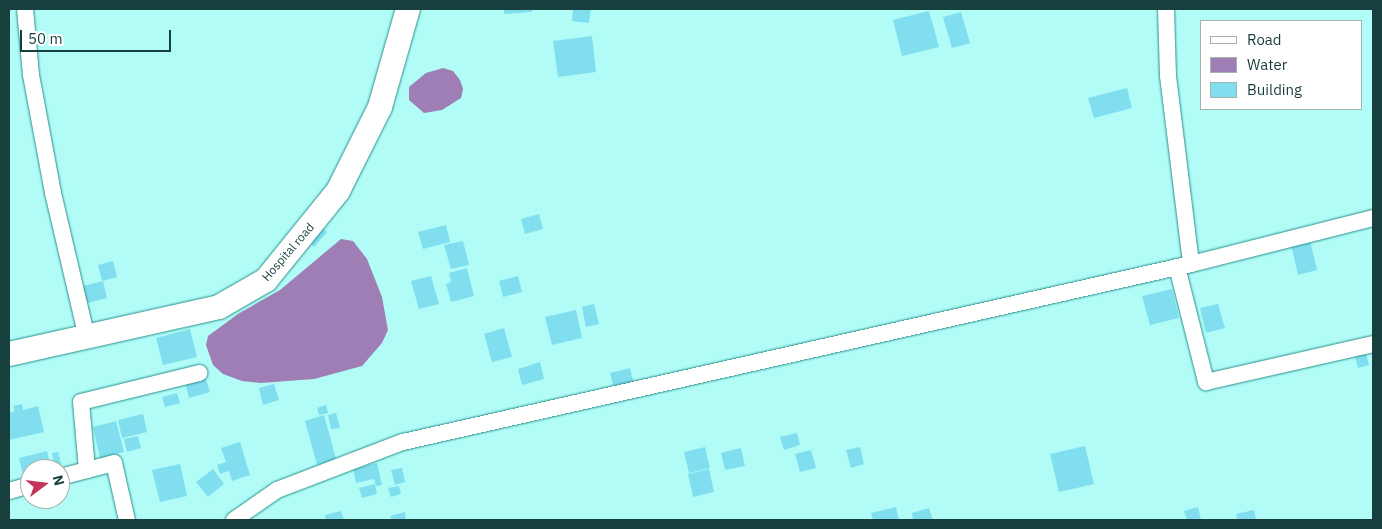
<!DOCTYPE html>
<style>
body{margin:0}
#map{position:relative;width:1382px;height:529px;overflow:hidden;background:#b1fcf7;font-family:"IBM Plex Sans",sans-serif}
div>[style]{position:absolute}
.water>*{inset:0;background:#9f7eb6}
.building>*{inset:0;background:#81deef}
.roads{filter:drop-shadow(0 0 1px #268f8a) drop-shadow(0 0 1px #268f8a)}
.street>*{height:16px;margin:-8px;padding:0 8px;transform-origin:8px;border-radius:8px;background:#fff}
.secondary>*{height:24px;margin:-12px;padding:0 12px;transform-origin:12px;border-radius:12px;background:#fff}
span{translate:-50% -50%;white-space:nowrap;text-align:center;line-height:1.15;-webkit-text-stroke:4px #fff;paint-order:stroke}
.street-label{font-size:12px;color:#163f3d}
.frame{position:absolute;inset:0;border:10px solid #163f3d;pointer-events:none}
.legend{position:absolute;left:1200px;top:20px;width:162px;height:90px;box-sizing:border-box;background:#fff;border:1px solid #a2b2b1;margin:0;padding:6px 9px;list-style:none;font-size:15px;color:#163f3d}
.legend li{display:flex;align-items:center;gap:10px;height:25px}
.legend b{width:25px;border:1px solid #a2b2b1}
.north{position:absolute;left:20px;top:459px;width:50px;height:50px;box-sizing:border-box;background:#fff;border:1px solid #a2b2b1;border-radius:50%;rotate:75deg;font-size:14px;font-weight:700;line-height:20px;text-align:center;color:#163f3d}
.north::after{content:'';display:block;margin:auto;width:18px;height:22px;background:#c33458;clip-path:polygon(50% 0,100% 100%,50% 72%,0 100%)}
.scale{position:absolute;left:20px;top:30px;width:151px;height:22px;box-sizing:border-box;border:2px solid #163f3d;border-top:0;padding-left:6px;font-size:15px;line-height:18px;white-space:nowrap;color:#163f3d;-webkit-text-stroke:4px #fff;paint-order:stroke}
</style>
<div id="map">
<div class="water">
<div style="clip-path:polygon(443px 68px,453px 71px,460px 80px,463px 89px,461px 98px,442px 110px,424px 113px,409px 100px,409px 87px,426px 73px)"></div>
<div style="clip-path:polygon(341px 239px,353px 241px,367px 259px,382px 297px,388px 330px,382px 343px,362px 366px,314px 379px,261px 383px,242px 381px,223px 374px,213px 365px,206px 345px,208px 336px,238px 314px,280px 290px)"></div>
</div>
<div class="building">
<div style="clip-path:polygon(504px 9px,532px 9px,532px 12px,504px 14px)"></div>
<div style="clip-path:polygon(573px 9px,591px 9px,589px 23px,572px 21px)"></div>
<div style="clip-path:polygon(929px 11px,939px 47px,902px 56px,893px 20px)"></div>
<div style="clip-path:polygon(961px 12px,970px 43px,952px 48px,943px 17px)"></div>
<div style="clip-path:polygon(592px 36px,596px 72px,558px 77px,553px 41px)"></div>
<div style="clip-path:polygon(1127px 88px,1132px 108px,1094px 118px,1088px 98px)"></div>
<div style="clip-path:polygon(539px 214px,543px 229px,525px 234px,521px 219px)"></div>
<div style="clip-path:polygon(318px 224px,327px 232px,314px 247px,306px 240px)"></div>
<div style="clip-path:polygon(446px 225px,450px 242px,423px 249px,418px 232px)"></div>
<div style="clip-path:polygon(1310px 240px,1317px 270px,1298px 275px,1291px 245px)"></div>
<div style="clip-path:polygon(463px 241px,469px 265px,451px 269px,444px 245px)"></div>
<div style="clip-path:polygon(113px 261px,117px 277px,102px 281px,98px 265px)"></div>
<div style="clip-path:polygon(467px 268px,474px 296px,451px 302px,446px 284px,451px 282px,449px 273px)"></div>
<div style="clip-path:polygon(431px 276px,439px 304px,419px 309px,411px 281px)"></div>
<div style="clip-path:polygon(518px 276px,522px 292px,503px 297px,499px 281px)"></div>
<div style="clip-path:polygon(103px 281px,107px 298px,87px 303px,83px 286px)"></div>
<div style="clip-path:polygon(1172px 289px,1179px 318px,1150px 325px,1142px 296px)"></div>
<div style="clip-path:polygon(594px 304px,599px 324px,586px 327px,582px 307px)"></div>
<div style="clip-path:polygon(1218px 304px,1225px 328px,1206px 333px,1200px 308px)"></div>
<div style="clip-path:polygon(576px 310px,582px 338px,552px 345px,545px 317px)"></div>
<div style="clip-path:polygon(504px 328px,512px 357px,492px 362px,484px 334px)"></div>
<div style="clip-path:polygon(190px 329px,197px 357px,163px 365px,156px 338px)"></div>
<div style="clip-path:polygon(1365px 350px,1369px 365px,1358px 368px,1354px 353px)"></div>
<div style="clip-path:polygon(540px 362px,544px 379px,522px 385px,518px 369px)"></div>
<div style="clip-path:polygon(630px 368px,634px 384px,614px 389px,610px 373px)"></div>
<div style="clip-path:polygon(204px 374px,210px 392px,189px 398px,184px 379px)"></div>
<div style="clip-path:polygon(274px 384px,279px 400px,263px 405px,259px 388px)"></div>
<div style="clip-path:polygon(177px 393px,180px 403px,165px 407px,162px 397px)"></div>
<div style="clip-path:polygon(22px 404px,23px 410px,38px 406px,44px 432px,9px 440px,9px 413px,15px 411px,13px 406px)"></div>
<div style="clip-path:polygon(326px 405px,328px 413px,319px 415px,317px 408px)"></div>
<div style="clip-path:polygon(336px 413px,340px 428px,331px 429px,328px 415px)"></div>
<div style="clip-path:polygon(143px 414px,147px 432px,122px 438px,118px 420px)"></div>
<div style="clip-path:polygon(324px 415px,336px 459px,317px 465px,305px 421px)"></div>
<div style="clip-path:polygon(116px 421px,124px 452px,100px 458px,93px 427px)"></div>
<div style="clip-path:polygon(797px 433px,800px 445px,784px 450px,780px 437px)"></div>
<div style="clip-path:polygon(138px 436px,141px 448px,127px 452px,124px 439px)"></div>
<div style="clip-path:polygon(240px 442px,250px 475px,232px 481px,229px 471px,220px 474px,217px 465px,226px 462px,221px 448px)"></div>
<div style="clip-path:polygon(1085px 446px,1094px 484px,1059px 492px,1050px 454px)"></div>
<div style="clip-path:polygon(705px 447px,710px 468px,689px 473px,684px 452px)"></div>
<div style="clip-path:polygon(860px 447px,864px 464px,851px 468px,846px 450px)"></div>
<div style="clip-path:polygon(741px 448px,745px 466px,725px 470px,721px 453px)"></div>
<div style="clip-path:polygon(811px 450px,816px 468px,800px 472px,795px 454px)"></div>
<div style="clip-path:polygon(47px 451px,51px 469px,30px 469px,30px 486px,26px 487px,19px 458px)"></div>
<div style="clip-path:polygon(58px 452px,62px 467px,55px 468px,52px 453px)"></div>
<div style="clip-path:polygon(377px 463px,382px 485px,376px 486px,374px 479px,356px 483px,353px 469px)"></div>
<div style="clip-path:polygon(180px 464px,187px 496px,160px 502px,152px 470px)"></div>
<div style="clip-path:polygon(402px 468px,405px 482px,395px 485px,391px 470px)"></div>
<div style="clip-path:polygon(213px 469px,224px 484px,208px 497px,196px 482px)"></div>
<div style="clip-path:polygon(709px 469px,714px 492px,693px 497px,688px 474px)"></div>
<div style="clip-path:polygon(375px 484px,377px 494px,362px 498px,359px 488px)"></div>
<div style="clip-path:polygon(399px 486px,401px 494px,391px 497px,388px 488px)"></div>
<div style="clip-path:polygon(896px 507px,899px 520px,873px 520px,871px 513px)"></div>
<div style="clip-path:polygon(1198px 507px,1201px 520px,1187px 520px,1184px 511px)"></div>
<div style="clip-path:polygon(929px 508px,933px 520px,913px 520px,912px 513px)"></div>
<div style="clip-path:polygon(1254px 510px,1256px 520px,1238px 520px,1236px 514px)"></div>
<div style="clip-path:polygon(341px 511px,344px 520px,326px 520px,325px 515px)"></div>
<div style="clip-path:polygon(405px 512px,406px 520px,392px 520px,390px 516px)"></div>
</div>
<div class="roads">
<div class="street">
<div style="left:25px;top:9px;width:66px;rotate:84.8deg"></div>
<div style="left:31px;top:75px;width:120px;rotate:79.4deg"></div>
<div style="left:53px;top:193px;width:149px;rotate:76.8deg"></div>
<div style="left:1166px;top:9px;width:67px;rotate:88.3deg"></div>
<div style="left:1168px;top:76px;width:189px;rotate:83deg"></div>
<div style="left:1177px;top:267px;width:119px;rotate:75.8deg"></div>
<div style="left:1206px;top:382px;width:171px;rotate:-12.8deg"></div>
<div style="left:87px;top:470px;width:68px;rotate:-95deg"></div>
<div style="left:81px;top:402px;width:122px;rotate:-13.8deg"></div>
<div style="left:60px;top:477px;width:56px;rotate:-14.5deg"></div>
<div style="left:114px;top:463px;width:58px;rotate:77.2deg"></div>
<div style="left:9px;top:491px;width:22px;rotate:-16deg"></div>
<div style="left:234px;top:520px;width:52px;rotate:-34.9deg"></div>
<div style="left:277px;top:490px;width:135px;rotate:-20.9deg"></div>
<div style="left:403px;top:442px;width:808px;rotate:-12.73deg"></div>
<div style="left:1191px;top:264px;width:188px;rotate:-14.2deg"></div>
</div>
<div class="secondary">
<div style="left:9px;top:354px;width:215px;rotate:-12.6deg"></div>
<div style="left:219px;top:307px;width:54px;rotate:-29.9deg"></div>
<div style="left:266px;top:280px;width:114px;rotate:-51deg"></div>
<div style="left:338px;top:191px;width:94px;rotate:-63.4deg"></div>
<div style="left:380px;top:107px;width:102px;rotate:-74.1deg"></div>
</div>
</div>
<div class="street-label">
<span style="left:288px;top:252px;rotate:-49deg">Hospital road</span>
</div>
<div class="frame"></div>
<ul class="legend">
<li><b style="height:6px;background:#fff"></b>Road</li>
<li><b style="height:14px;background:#9f7eb6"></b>Water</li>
<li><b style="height:14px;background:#81deef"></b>Building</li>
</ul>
<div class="north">N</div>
<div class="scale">50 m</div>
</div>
